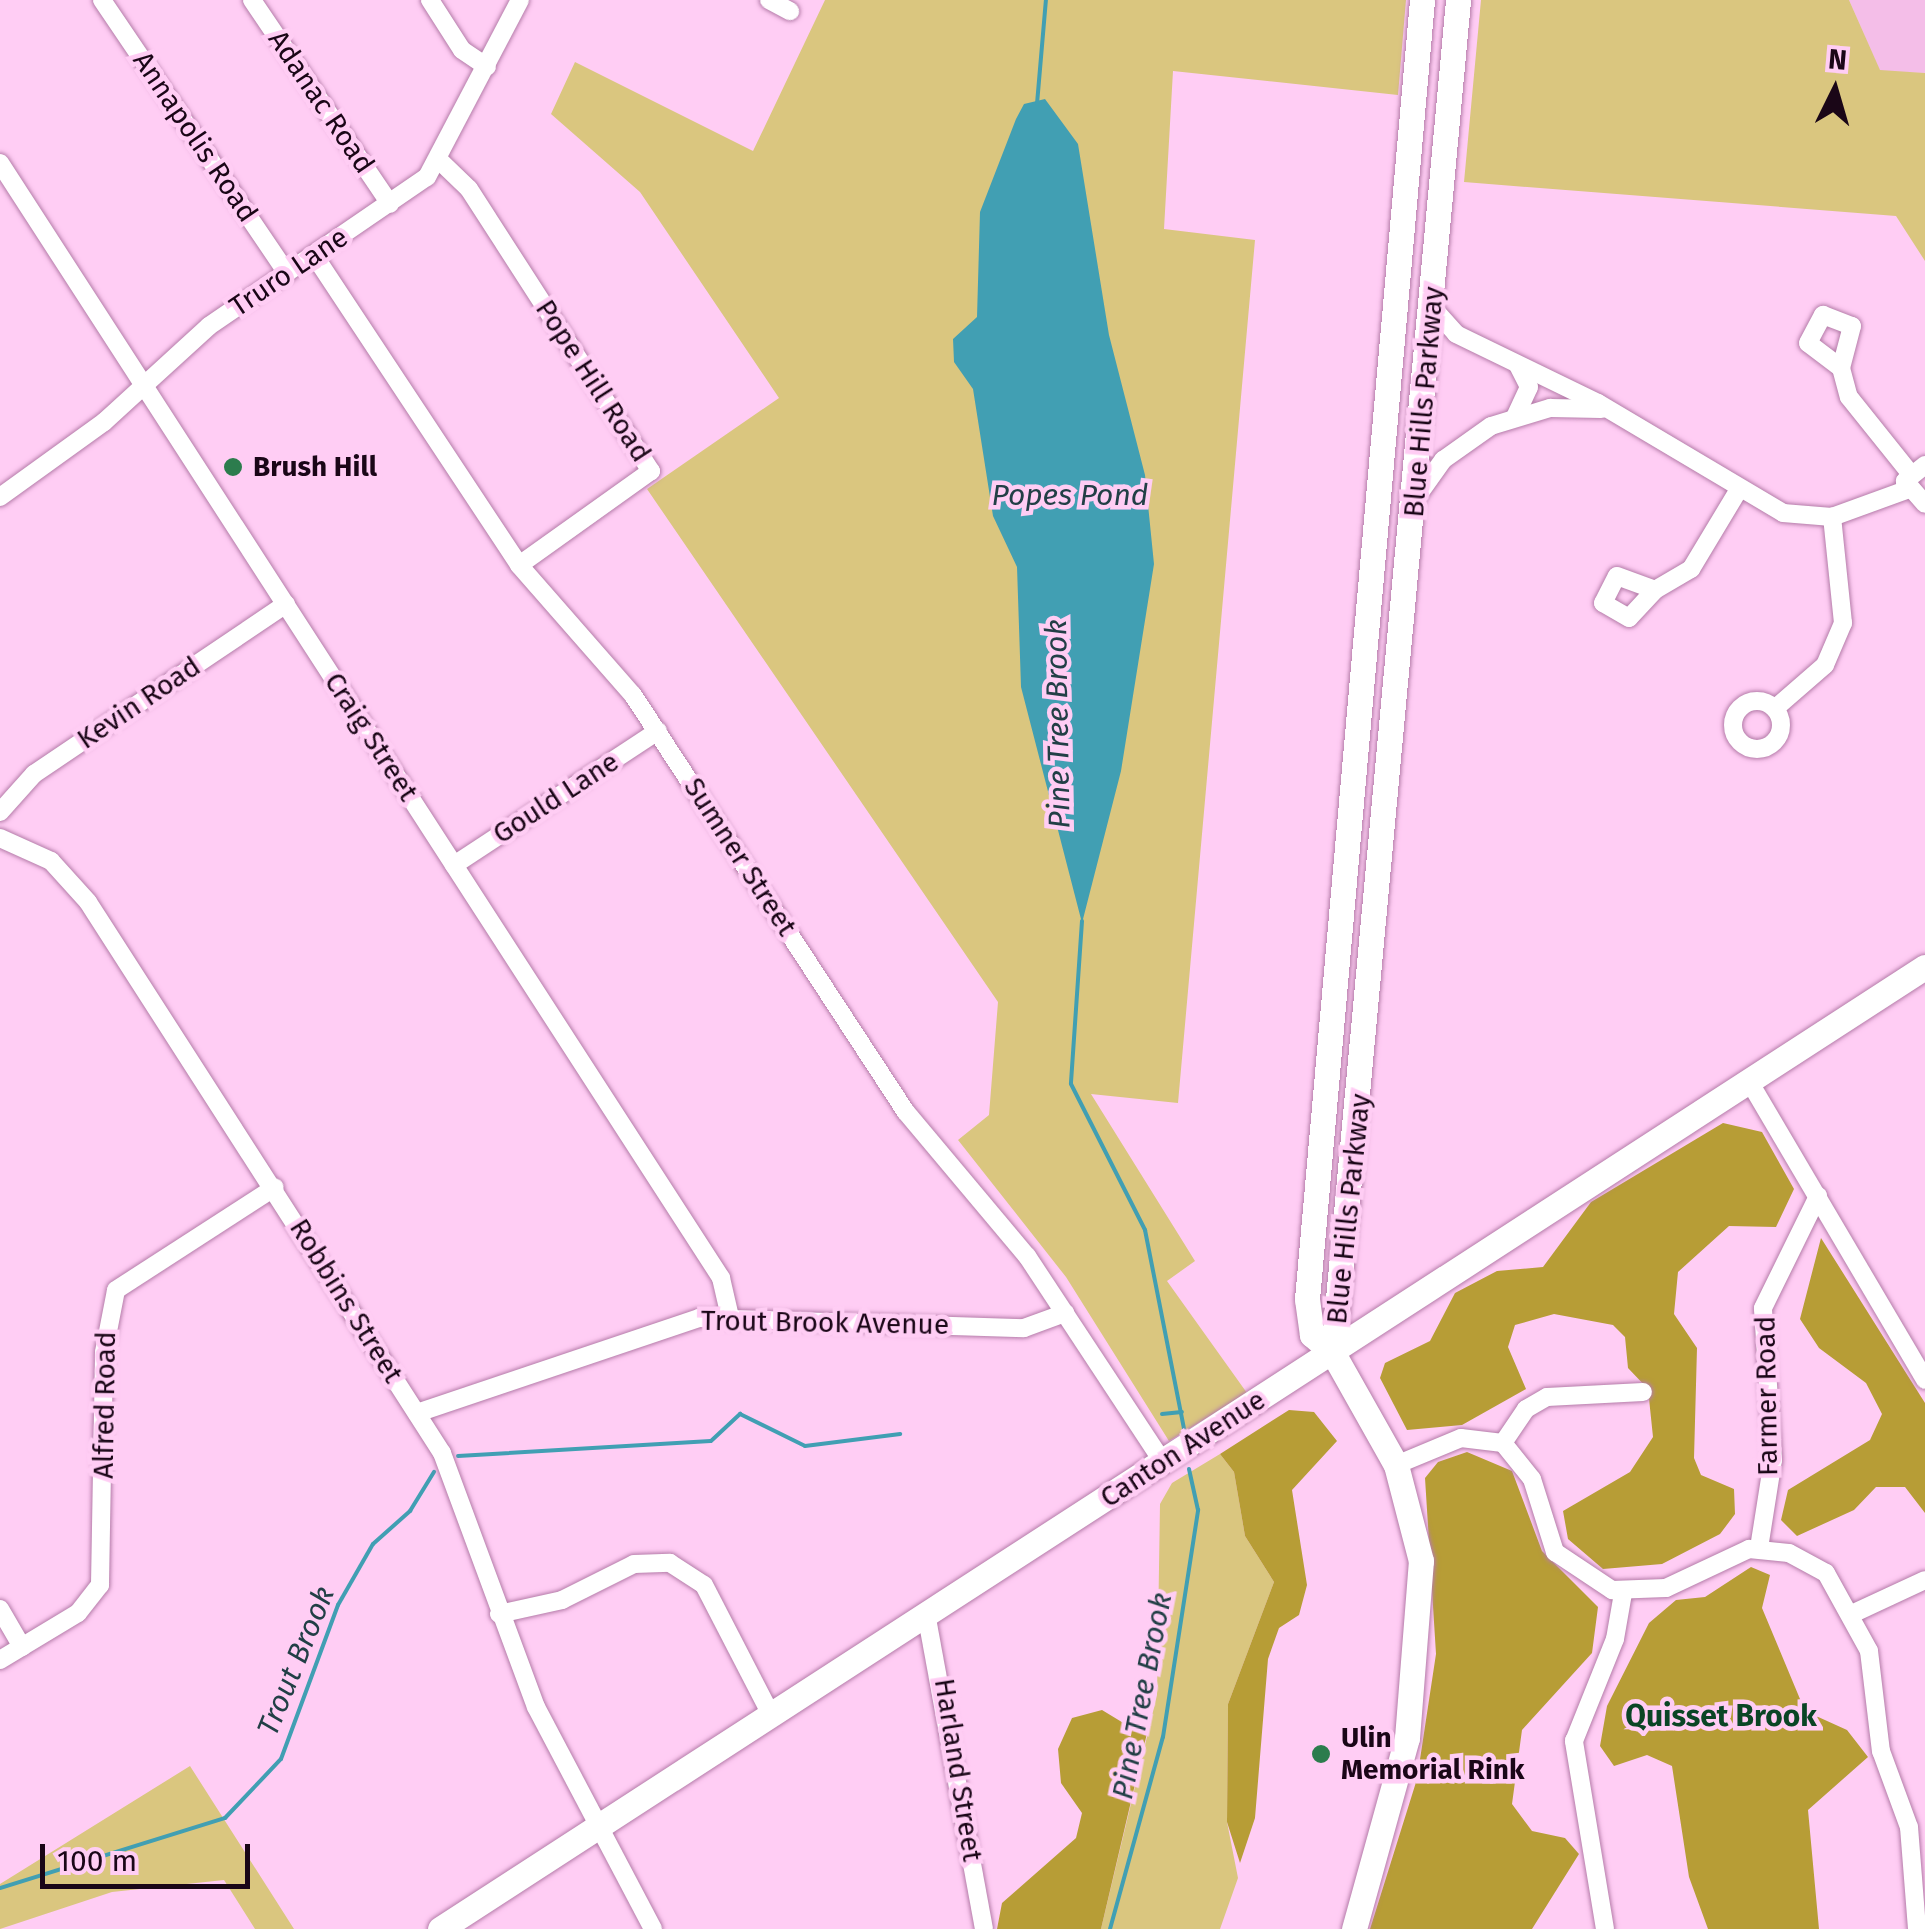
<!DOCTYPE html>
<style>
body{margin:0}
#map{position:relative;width:1925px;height:1929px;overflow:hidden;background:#ffcdf4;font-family:"Fira Sans",sans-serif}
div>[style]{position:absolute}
.built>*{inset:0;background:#f4bee8}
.green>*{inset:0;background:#dac67f}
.forest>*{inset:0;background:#b79d36}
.water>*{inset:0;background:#419fb3}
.stream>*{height:4px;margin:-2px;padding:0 2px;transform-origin:2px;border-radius:2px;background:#419fb3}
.roads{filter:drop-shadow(0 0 2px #b57ca9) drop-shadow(0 0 2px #b57ca9)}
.street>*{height:18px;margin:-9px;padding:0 9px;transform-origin:9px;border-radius:9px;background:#fff}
.street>.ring{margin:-9px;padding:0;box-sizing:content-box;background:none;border:18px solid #fff;border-radius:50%}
.secondary>*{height:25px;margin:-12.5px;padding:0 12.5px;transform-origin:12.5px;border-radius:12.5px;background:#fff}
.dots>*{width:28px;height:28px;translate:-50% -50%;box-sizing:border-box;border:5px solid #ffcdf4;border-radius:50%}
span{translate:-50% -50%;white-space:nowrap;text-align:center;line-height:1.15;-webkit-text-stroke:9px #ffcdf4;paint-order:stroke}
.street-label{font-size:28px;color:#1a0617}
.poi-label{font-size:28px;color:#1a0617;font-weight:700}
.left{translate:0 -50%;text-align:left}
.water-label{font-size:30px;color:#223f46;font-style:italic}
.neighbourhood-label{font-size:30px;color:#0a4525;font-weight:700}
.north{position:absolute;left:1785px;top:40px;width:100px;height:100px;-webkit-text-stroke:8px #ffcdf4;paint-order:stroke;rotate:5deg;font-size:28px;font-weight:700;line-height:40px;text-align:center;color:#1a0617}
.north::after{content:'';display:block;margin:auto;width:35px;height:45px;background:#1a0617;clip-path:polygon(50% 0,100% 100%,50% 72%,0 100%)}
.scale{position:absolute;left:40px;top:1844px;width:210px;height:45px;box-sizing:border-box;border:5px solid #1a0617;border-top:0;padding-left:12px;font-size:30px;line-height:35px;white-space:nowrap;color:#1a0617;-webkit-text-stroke:8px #ffcdf4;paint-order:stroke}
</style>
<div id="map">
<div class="built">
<div style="clip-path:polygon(1849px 0,1925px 0,1925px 73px,1880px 71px)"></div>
</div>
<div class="green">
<div style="clip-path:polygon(825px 0,1406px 0,1398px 95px,1173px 71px,1164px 229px,1255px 240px,1178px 1103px,1091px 1094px,1195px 1261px,1167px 1281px,1247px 1393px,1169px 1441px,1066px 1277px,958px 1140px,989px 1115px,998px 1002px,647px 489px,779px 398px,640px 192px,551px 114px,575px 62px,753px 151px)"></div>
<div style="clip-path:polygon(1481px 0,1849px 0,1880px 70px,1925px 73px,1925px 261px,1896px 216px,1464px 182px)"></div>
<div style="clip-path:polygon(1220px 1454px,1234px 1472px,1245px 1536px,1274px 1582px,1228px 1704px,1227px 1822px,1238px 1878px,1220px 1929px,1101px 1929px,1157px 1695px,1160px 1504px,1172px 1483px)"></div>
<div style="clip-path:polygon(190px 1766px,294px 1929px,255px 1929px,224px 1880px,112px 1892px,0 1929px,0 1884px)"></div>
</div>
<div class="forest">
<div style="clip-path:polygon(1723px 1123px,1762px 1132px,1794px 1189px,1776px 1227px,1729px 1226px,1678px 1272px,1674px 1314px,1697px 1348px,1694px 1458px,1701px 1475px,1734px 1489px,1735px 1514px,1720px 1534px,1662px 1564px,1603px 1569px,1568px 1539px,1563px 1511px,1630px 1472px,1653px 1437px,1648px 1389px,1628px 1368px,1625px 1337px,1613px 1325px,1554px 1314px,1515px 1325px,1508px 1347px,1526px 1389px,1462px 1425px,1407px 1430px,1380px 1378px,1385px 1363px,1430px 1341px,1455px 1293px,1497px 1271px,1543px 1267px,1591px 1202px)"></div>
<div style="clip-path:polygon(1821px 1238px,1925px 1403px,1925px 1513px,1905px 1487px,1876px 1487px,1854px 1510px,1797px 1536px,1781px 1520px,1788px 1490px,1870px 1440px,1882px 1414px,1866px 1383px,1819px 1348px,1800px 1319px)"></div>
<div style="clip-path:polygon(1289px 1410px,1314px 1412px,1337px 1441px,1292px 1490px,1307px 1585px,1299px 1615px,1279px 1628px,1268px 1659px,1255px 1818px,1240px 1863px,1227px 1822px,1228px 1704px,1274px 1582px,1245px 1536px,1234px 1472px,1220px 1454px)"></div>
<div style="clip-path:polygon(1467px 1452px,1512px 1471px,1542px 1551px,1598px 1607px,1592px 1653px,1522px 1730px,1512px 1804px,1532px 1831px,1565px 1838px,1579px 1854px,1532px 1929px,1370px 1929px,1417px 1779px,1436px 1654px,1425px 1478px,1438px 1462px)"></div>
<div style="clip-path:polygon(1751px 1567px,1770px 1575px,1762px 1608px,1805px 1711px,1847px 1730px,1868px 1757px,1808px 1810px,1819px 1929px,1708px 1929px,1689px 1877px,1672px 1766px,1647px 1755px,1614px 1766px,1600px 1746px,1607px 1706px,1649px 1623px,1676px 1600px,1705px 1597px)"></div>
<div style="clip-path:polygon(1102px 1710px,1130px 1727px,1146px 1720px,1148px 1729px,1101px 1929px,997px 1929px,1002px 1903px,1076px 1838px,1082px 1813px,1061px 1783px,1058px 1749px,1072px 1718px)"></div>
</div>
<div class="water">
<div style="clip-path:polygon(1045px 99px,1078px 144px,1109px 335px,1145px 475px,1154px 564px,1121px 771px,1082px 923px,1021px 687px,1017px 567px,993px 516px,973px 389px,954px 362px,953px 339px,977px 317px,980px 212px,1016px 119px,1024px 104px)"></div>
</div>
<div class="stream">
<div style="left:1037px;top:104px;width:104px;rotate:-85.1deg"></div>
<div style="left:1082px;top:921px;width:163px;rotate:93.9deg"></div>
<div style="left:1071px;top:1084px;width:164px;rotate:63.1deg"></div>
<div style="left:1145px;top:1230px;width:202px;rotate:78.9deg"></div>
<div style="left:1162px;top:1414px;width:20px;rotate:-6deg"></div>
<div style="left:458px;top:1456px;width:253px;rotate:-3.4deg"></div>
<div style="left:711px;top:1441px;width:40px;rotate:-43deg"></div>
<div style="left:740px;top:1414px;width:72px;rotate:26.2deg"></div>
<div style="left:805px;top:1446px;width:96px;rotate:-7.2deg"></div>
<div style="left:0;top:1888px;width:236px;rotate:-17.3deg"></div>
<div style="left:225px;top:1818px;width:81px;rotate:-46.5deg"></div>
<div style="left:281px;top:1759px;width:164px;rotate:-69.7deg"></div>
<div style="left:338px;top:1605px;width:70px;rotate:-60.2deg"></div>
<div style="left:373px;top:1544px;width:50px;rotate:-41.7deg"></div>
<div style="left:410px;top:1511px;width:46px;rotate:-58.4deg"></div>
<div style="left:1110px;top:1929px;width:199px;rotate:-74.6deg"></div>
<div style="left:1163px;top:1737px;width:230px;rotate:-81.2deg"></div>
<div style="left:1198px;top:1510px;width:42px;rotate:-102.4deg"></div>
</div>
<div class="roads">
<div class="street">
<div style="left:102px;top:0;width:330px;rotate:55.9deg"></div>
<div style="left:252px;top:0;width:246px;rotate:55.9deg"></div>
<div style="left:430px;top:0;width:59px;rotate:57.4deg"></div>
<div style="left:462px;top:50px;width:30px;rotate:34deg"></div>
<div style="left:769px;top:0;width:24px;rotate:28deg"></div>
<div style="left:440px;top:161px;width:40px;rotate:44deg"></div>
<div style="left:469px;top:189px;width:336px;rotate:57.2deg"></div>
<div style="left:651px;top:471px;width:162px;rotate:144.5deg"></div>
<div style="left:0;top:163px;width:1328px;rotate:57.11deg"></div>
<div style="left:721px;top:1278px;width:39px;rotate:77deg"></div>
<div style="left:314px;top:255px;width:372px;rotate:56.5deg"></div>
<div style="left:519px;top:565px;width:173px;rotate:48.8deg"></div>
<div style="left:633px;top:695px;width:498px;rotate:56.8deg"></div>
<div style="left:906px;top:1112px;width:188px;rotate:50deg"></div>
<div style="left:1027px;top:1256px;width:247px;rotate:56.6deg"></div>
<div style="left:1432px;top:307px;width:36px;rotate:48deg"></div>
<div style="left:1456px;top:334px;width:158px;rotate:25.9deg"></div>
<div style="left:1598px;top:403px;width:215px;rotate:30.7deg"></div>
<div style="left:1783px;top:513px;width:49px;rotate:4.7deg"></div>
<div style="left:1832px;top:517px;width:79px;rotate:-20deg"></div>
<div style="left:1841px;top:368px;width:41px;rotate:-142.9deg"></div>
<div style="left:1808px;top:343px;width:32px;rotate:-62deg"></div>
<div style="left:1823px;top:315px;width:31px;rotate:21deg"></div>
<div style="left:1852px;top:326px;width:43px;rotate:104.7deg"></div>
<div style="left:1841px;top:368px;width:30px;rotate:75deg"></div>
<div style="left:1849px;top:397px;width:96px;rotate:51.3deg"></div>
<div style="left:1515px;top:417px;width:33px;rotate:-65deg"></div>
<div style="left:1529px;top:387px;width:25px;rotate:-117deg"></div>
<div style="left:1925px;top:465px;width:26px;rotate:141deg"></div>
<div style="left:1905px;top:481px;width:30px;rotate:49deg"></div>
<div style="left:0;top:497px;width:128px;rotate:-35.8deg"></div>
<div style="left:104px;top:422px;width:142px;rotate:-42.4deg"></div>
<div style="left:209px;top:326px;width:264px;rotate:-34.4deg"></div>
<div style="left:427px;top:177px;width:200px;rotate:-62.3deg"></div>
<div style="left:1416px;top:498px;width:47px;rotate:-54.6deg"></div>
<div style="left:1443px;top:460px;width:59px;rotate:-35.3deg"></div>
<div style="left:1491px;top:426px;width:62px;rotate:-17deg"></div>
<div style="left:1550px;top:408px;width:51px;rotate:1.1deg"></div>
<div style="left:1617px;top:576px;width:40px;rotate:20.2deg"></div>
<div style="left:1655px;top:590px;width:38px;rotate:133deg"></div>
<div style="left:1629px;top:618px;width:30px;rotate:-150deg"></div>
<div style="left:1603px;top:603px;width:30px;rotate:-63deg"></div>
<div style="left:1655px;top:590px;width:42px;rotate:-30.3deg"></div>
<div style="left:1691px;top:569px;width:93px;rotate:-59deg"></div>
<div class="ring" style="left:1733px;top:701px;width:30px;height:30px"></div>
<div style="left:1779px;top:705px;width:61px;rotate:-41deg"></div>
<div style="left:1825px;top:665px;width:46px;rotate:-66.8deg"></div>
<div style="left:1843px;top:623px;width:107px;rotate:-95.9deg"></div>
<div style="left:0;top:812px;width:51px;rotate:-48.2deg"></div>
<div style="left:34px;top:774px;width:304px;rotate:-34deg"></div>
<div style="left:0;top:838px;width:56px;rotate:24.3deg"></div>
<div style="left:51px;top:861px;width:55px;rotate:47.9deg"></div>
<div style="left:88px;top:902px;width:655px;rotate:57.28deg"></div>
<div style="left:442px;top:1453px;width:271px;rotate:69.7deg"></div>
<div style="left:536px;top:1707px;width:251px;rotate:62.2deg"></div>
<div style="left:454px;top:865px;width:244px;rotate:-33.3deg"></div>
<div style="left:1749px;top:1081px;width:347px;rotate:59.5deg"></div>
<div style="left:417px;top:1413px;width:298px;rotate:-18.6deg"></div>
<div style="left:699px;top:1318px;width:325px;rotate:1.8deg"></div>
<div style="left:1024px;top:1328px;width:44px;rotate:-20.1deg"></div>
<div style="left:1503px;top:1443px;width:41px;rotate:-55.9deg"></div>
<div style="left:1526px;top:1409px;width:24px;rotate:-30deg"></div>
<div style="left:1547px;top:1397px;width:96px;rotate:-3deg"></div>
<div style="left:1396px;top:1465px;width:70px;rotate:-22.6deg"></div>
<div style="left:1461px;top:1438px;width:42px;rotate:6.8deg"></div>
<div style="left:1503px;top:1443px;width:46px;rotate:51.1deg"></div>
<div style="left:1532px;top:1479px;width:77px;rotate:72.5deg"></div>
<div style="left:1555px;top:1552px;width:69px;rotate:33.7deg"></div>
<div style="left:1612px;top:1590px;width:54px;rotate:-2.1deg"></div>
<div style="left:1666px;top:1588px;width:92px;rotate:-25.2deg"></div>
<div style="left:1749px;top:1549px;width:40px;rotate:5.7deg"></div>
<div style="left:1789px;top:1553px;width:42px;rotate:28.4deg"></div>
<div style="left:1826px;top:1573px;width:89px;rotate:61.1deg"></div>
<div style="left:1869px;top:1651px;width:101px;rotate:83.2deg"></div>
<div style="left:1881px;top:1751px;width:81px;rotate:69.8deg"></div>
<div style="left:1909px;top:1827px;width:102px;rotate:85.5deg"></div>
<div style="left:1759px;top:1548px;width:89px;rotate:-81deg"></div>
<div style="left:1773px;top:1460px;width:152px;rotate:-93.8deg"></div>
<div style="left:1763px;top:1308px;width:125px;rotate:-63.8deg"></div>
<div style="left:0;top:1609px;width:44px;rotate:59.9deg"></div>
<div style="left:926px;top:1613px;width:321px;rotate:79.6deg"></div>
<div style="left:1854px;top:1613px;width:78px;rotate:-24.9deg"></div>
<div style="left:499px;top:1614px;width:65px;rotate:-12.5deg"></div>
<div style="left:562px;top:1600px;width:80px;rotate:-26.6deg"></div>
<div style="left:634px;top:1564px;width:36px;rotate:-2deg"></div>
<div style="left:670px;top:1563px;width:40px;rotate:32.9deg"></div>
<div style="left:704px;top:1585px;width:144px;rotate:62.7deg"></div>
<div style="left:0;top:1660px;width:91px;rotate:-31.1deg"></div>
<div style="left:78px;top:1613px;width:36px;rotate:-52deg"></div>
<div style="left:100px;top:1585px;width:233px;rotate:-89deg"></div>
<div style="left:104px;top:1352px;width:63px;rotate:-79deg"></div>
<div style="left:116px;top:1290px;width:189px;rotate:-32.9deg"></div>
<div style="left:1605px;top:1929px;width:191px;rotate:-99.4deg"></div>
<div style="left:1574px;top:1741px;width:110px;rotate:-68.1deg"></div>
<div style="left:1615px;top:1639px;width:47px;rotate:-80.1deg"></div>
</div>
<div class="secondary">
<div style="left:1333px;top:1353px;width:1359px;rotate:-84.72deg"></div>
<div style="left:440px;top:1929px;width:1769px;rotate:-32.94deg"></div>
<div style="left:1354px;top:1929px;width:198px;rotate:-74.5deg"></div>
<div style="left:1407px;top:1738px;width:178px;rotate:-85.5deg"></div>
<div style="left:1421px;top:1561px;width:99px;rotate:-104.6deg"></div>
<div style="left:1396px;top:1465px;width:129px;rotate:-119.4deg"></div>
<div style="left:1333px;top:1353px;width:28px;rotate:-139deg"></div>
<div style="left:1312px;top:1335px;width:36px;rotate:-98deg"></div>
<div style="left:1307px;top:1299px;width:1304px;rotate:-84.94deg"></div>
</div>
</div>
<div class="dots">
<div style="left:233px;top:467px;background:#2c7c4d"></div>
<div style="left:1321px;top:1754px;background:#2c7c4d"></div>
</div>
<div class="street-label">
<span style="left:321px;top:102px;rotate:56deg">Adanac Road</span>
<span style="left:195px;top:137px;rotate:56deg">Annapolis Road</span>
<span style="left:289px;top:272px;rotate:-34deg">Truro Lane</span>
<span style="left:593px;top:381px;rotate:57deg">Pope Hill Road</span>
<span style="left:1424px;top:402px;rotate:-85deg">Blue Hills Parkway</span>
<span style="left:139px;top:703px;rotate:-34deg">Kevin Road</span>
<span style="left:371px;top:737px;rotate:57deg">Craig Street</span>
<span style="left:556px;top:798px;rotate:-33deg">Gould Lane</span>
<span style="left:740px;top:857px;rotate:57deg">Sumner Street</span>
<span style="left:1349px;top:1209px;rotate:-84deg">Blue Hills Parkway</span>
<span style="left:346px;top:1301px;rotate:58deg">Robbins Street</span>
<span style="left:825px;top:1323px;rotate:1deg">Trout Brook Avenue</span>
<span style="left:1767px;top:1396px;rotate:-91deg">Farmer Road</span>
<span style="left:105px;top:1405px;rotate:-89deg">Alfred Road</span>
<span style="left:1183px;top:1449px;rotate:-33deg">Canton Avenue</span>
<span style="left:958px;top:1770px;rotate:81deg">Harland Street</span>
</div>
<div class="poi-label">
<span class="left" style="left:253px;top:467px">Brush Hill</span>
<span class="left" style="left:1341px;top:1754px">Ulin<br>Memorial Rink</span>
</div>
<div class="water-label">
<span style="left:1070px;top:495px">Popes Pond</span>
<span style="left:1058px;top:724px;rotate:-91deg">Pine Tree Brook</span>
<span style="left:296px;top:1661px;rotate:-68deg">Trout Brook</span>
<span style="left:1142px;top:1696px;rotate:-79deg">Pine Tree Brook</span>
</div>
<div class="neighbourhood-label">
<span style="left:1721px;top:1716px">Quisset Brook</span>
</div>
<div class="north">N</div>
<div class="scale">100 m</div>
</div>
